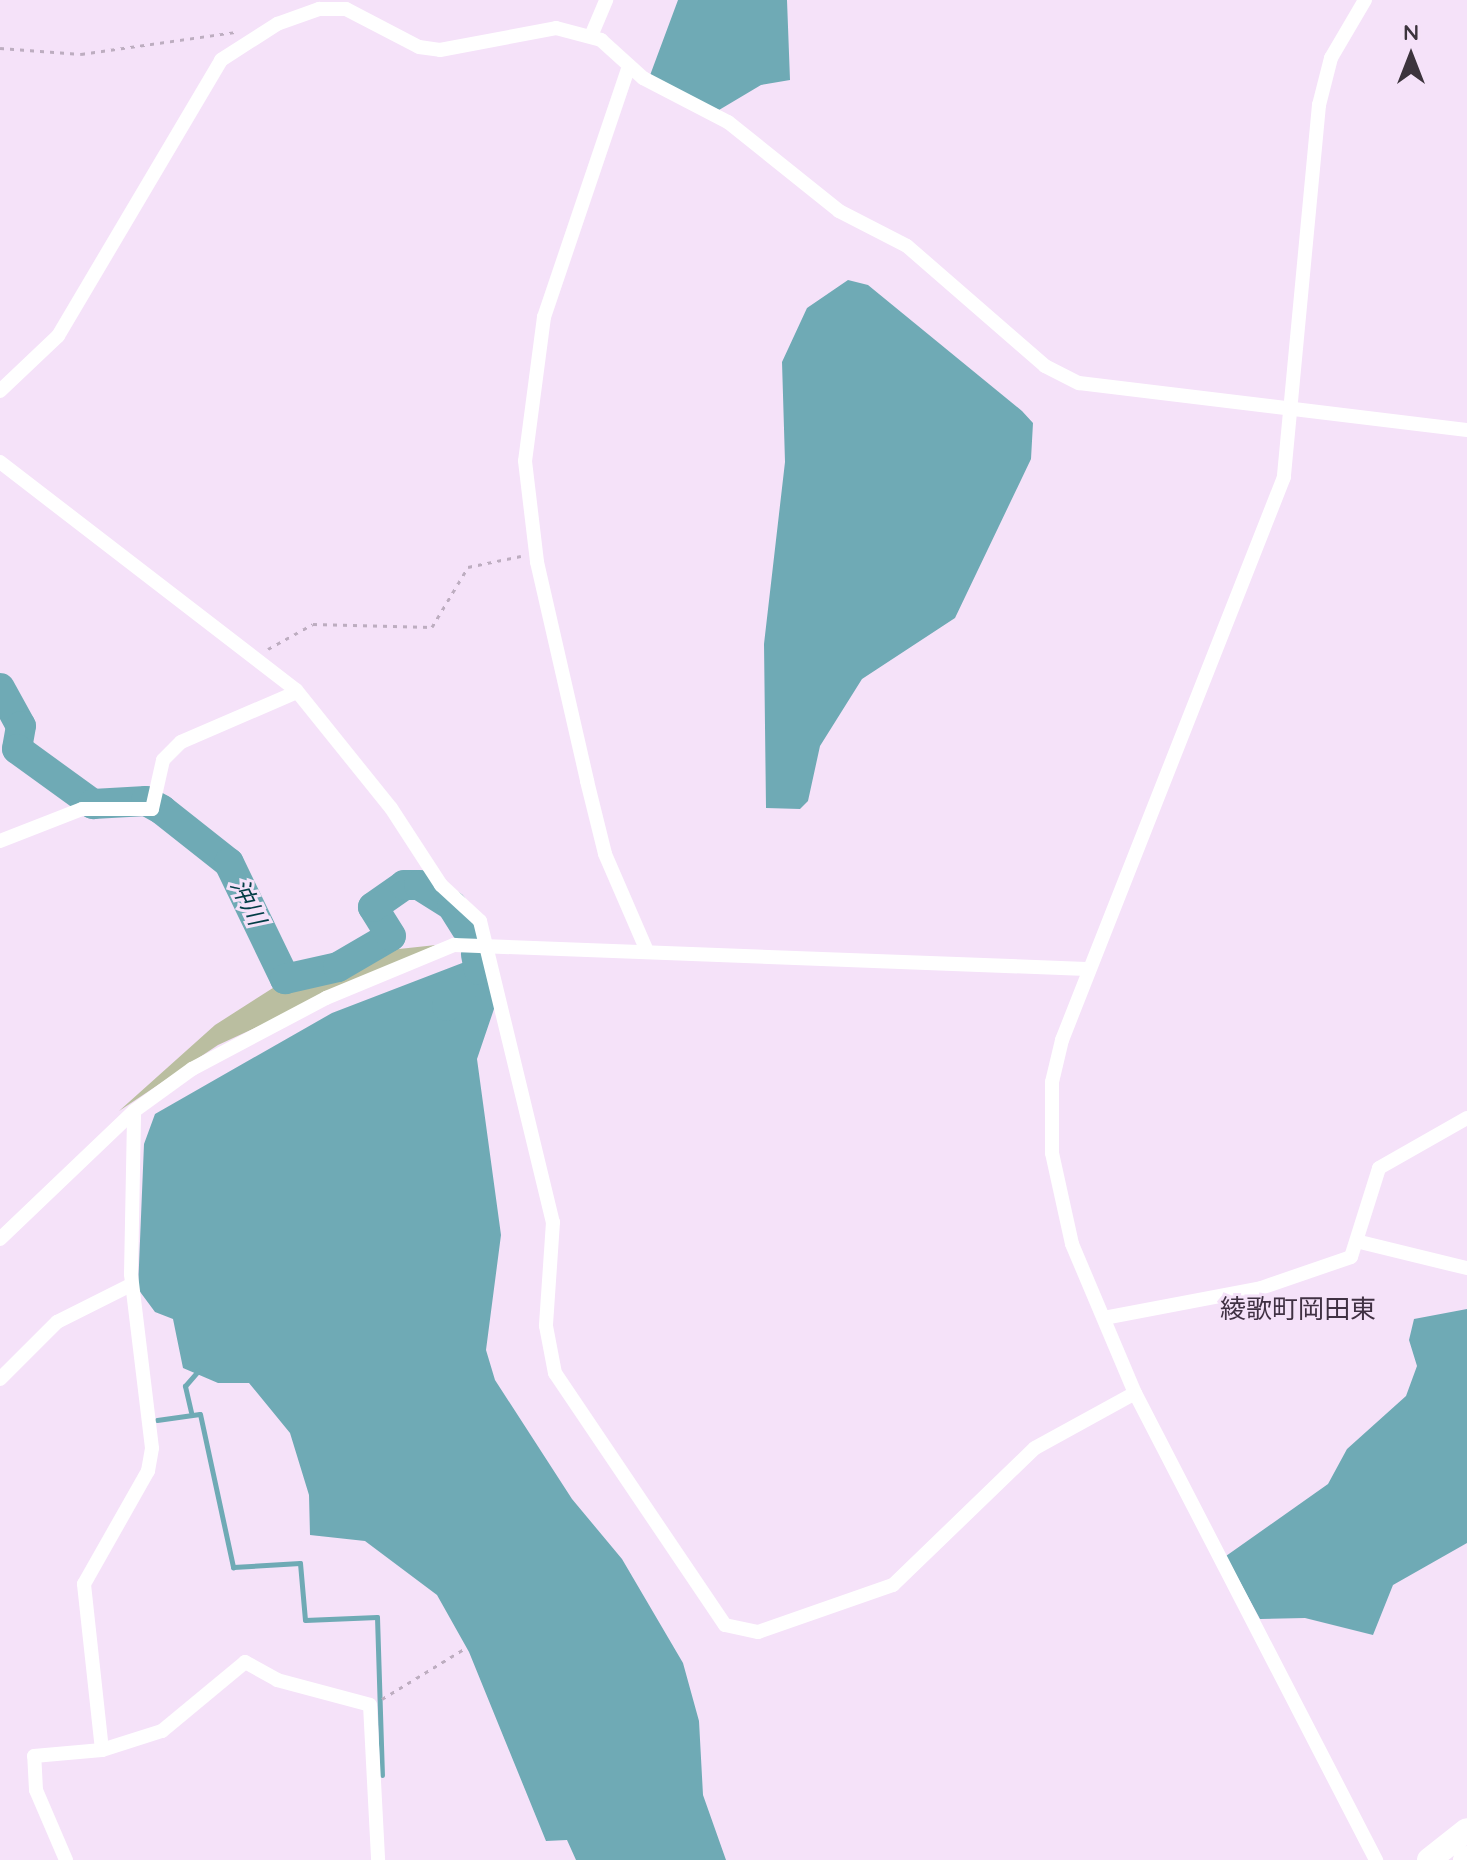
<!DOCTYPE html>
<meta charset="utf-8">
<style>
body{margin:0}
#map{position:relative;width:1467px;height:1860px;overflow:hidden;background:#f5e2f9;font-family:Quicksand,"Noto Sans JP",sans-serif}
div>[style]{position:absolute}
.green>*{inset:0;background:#babea0}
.water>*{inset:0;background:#6faab5}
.stream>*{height:5px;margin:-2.5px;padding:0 2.5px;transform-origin:2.5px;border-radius:2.5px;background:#6faab5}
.river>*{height:30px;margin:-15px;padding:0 15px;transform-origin:15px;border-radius:15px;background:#6faab5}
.path>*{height:3px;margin-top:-1.5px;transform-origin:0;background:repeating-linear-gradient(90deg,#bdadc0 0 4px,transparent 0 10px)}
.minor>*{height:14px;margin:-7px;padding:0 7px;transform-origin:7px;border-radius:7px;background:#fff}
.trunk>*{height:24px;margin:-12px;padding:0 12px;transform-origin:12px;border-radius:12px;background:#fff}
span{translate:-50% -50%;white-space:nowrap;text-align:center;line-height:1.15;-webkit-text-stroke:6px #f5e2f9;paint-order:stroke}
.water-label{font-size:24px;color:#023d46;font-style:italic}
.quarter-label{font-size:26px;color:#403143}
.north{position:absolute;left:1371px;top:16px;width:80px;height:80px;-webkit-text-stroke:6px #f5e2f9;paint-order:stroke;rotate:0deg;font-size:22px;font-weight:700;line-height:32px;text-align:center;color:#3c343d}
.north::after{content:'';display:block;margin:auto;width:28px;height:36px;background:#3c343d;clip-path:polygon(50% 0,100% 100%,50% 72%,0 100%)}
</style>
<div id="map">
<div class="green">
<div style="clip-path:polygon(436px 945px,218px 1045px,119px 1111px,215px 1025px,276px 986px,339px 969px,362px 953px)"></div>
</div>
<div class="water">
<div style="clip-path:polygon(678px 0,787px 0,790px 80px,761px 85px,719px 110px,649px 78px)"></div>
<div style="clip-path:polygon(848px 280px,868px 285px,1022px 411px,1033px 423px,1031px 459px,955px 618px,862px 679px,820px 746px,808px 801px,800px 809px,766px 808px,764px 644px,785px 462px,782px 362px,807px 308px)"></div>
<div style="clip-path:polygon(470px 960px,476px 980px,489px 977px,495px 1006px,477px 1059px,501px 1235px,486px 1350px,495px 1380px,572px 1499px,622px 1559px,683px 1663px,699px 1721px,703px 1795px,726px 1860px,576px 1860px,567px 1840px,546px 1841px,469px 1652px,437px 1595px,365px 1541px,310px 1535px,309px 1495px,290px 1433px,249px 1383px,218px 1383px,183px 1368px,173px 1319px,155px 1312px,138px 1289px,144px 1144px,155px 1114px,332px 1013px)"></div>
<div style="clip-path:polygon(1467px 1309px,1467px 1543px,1393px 1585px,1373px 1635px,1305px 1618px,1260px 1619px,1226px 1556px,1328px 1484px,1347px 1449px,1406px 1396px,1417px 1366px,1409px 1340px,1414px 1319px)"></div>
</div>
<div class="stream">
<div style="left:191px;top:1412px;width:27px;rotate:-103deg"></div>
<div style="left:185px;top:1386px;width:20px;rotate:-49deg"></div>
<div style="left:157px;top:1420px;width:43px;rotate:-7.9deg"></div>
<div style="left:200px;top:1414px;width:157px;rotate:77.8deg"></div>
<div style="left:233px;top:1567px;width:67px;rotate:-3.4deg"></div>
<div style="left:300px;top:1563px;width:57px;rotate:85deg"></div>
<div style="left:305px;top:1620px;width:72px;rotate:-2.4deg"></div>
<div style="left:377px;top:1617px;width:158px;rotate:88.2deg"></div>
</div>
<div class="river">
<div style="left:0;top:688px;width:43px;rotate:61.1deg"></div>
<div style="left:21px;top:726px;width:23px;rotate:100deg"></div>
<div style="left:17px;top:749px;width:94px;rotate:35.9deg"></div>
<div style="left:93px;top:804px;width:53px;rotate:-3.2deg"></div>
<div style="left:146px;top:801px;width:18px;rotate:29deg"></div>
<div style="left:162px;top:810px;width:85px;rotate:38.3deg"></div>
<div style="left:229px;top:863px;width:129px;rotate:64.2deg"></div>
<div style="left:285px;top:979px;width:54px;rotate:-12.8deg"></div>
<div style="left:338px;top:967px;width:61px;rotate:-30.3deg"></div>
<div style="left:391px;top:936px;width:34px;rotate:-122deg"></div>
<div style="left:373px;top:907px;width:38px;rotate:-35deg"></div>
<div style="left:404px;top:885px;width:15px"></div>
<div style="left:419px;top:885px;width:39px;rotate:32deg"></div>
<div style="left:452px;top:906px;width:32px;rotate:58deg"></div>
<div style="left:447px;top:1006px;width:48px;rotate:-48.4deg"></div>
<div style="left:479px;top:970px;width:16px;rotate:-101deg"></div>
</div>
<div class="path">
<div style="left:0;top:48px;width:81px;rotate:4.2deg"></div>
<div style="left:81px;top:54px;width:157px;rotate:-8.1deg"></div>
<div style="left:268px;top:649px;width:51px;rotate:-29.1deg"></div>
<div style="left:313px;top:624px;width:119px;rotate:1.4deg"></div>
<div style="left:432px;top:627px;width:70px;rotate:-59deg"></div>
<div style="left:468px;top:567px;width:54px;rotate:-11.7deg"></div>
<div style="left:382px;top:1699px;width:96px;rotate:-31.4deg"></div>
</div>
<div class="minor">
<div style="left:1365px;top:0;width:67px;rotate:120.4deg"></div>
<div style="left:1331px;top:58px;width:49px;rotate:104.3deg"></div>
<div style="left:1319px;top:105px;width:374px;rotate:95.4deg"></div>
<div style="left:1284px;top:477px;width:605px;rotate:111.52deg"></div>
<div style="left:1062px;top:1040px;width:43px;rotate:103.4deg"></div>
<div style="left:1052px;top:1082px;width:71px;rotate:90deg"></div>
<div style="left:1052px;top:1153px;width:93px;rotate:77.6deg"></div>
<div style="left:1072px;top:1244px;width:162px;rotate:67.1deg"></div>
<div style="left:1135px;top:1393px;width:526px;rotate:62.7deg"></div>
<div style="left:591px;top:36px;width:39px;rotate:-67deg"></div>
<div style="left:629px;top:66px;width:265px;rotate:108.7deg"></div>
<div style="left:544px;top:317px;width:145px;rotate:97.5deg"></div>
<div style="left:525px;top:461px;width:102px;rotate:83.2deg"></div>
<div style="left:537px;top:562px;width:225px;rotate:77.1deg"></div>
<div style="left:587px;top:781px;width:75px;rotate:76.1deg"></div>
<div style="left:605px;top:854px;width:106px;rotate:66.6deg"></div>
<div style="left:0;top:391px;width:80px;rotate:-43.5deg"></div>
<div style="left:58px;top:336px;width:321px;rotate:-59.4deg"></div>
<div style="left:221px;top:60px;width:67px;rotate:-32.7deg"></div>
<div style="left:277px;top:24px;width:45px;rotate:-19.7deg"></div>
<div style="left:319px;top:9px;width:27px"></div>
<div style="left:346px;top:9px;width:82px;rotate:27.5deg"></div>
<div style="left:419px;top:47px;width:21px;rotate:8deg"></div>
<div style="left:440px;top:50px;width:118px;rotate:-10.7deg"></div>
<div style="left:556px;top:28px;width:47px;rotate:14.9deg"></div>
<div style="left:601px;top:40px;width:57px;rotate:42.1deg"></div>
<div style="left:643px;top:78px;width:96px;rotate:27.4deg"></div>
<div style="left:728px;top:122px;width:142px;rotate:38.7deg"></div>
<div style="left:839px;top:211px;width:76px;rotate:27.2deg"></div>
<div style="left:907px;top:246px;width:183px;rotate:41deg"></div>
<div style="left:1045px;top:366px;width:38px;rotate:27deg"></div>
<div style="left:1079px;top:383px;width:391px;rotate:6.9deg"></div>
<div style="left:0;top:462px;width:374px;rotate:37.6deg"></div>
<div style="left:296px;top:690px;width:151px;rotate:51.2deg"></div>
<div style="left:391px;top:808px;width:92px;rotate:57deg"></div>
<div style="left:441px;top:885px;width:53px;rotate:42.7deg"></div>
<div style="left:480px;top:921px;width:310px;rotate:76.4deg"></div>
<div style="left:553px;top:1222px;width:104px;rotate:93.9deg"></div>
<div style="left:546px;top:1326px;width:48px;rotate:79.2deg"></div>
<div style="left:555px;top:1373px;width:304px;rotate:56deg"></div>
<div style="left:725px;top:1625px;width:34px;rotate:12deg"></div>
<div style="left:758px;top:1632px;width:143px;rotate:-19.2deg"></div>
<div style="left:893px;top:1585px;width:197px;rotate:-44deg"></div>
<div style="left:1035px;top:1448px;width:114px;rotate:-28.8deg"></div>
<div style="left:0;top:841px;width:88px;rotate:-21.3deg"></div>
<div style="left:82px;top:809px;width:70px"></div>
<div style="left:152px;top:809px;width:50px;rotate:-77.3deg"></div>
<div style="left:163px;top:760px;width:25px;rotate:-45deg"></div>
<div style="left:181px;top:742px;width:126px;rotate:-23.3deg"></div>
<div style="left:0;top:1239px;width:185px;rotate:-43.7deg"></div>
<div style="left:134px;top:1111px;width:72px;rotate:-35.9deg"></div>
<div style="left:192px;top:1069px;width:152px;rotate:-27.9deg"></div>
<div style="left:326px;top:998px;width:139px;rotate:-22.5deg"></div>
<div style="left:454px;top:945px;width:633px;rotate:2.17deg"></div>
<div style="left:1360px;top:1242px;width:110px;rotate:13.7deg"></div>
<div style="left:1104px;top:1318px;width:160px;rotate:-10.8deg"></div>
<div style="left:1261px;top:1288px;width:95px;rotate:-19deg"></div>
<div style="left:1351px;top:1257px;width:93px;rotate:-72.5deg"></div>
<div style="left:1379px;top:1168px;width:101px;rotate:-29.6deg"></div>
<div style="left:0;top:1379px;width:81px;rotate:-45deg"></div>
<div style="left:57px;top:1322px;width:83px;rotate:-26.6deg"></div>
<div style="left:102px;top:1750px;width:167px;rotate:-96.2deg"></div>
<div style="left:84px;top:1584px;width:130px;rotate:-60.5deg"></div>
<div style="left:148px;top:1471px;width:23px;rotate:-80deg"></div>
<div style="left:152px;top:1448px;width:175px;rotate:-96.9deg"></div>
<div style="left:131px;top:1274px;width:163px;rotate:-88.9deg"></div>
<div style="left:66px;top:1860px;width:76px;rotate:-113.2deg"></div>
<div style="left:36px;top:1790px;width:34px;rotate:-93deg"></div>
<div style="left:34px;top:1756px;width:68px;rotate:-5deg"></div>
<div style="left:102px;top:1750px;width:63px;rotate:-17.6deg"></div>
<div style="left:162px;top:1731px;width:108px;rotate:-39.7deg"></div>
<div style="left:245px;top:1662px;width:37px;rotate:29deg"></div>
<div style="left:277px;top:1680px;width:96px;rotate:15deg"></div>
<div style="left:370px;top:1705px;width:155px;rotate:87deg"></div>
</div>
<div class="trunk">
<div style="left:1429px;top:1860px;width:48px;rotate:-38.3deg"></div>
<div style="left:1465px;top:1860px;width:3px;rotate:-45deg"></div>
</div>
<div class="water-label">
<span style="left:248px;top:902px;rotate:64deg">沖川</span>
</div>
<div class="quarter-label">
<span style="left:1298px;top:1309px">綾歌町岡田東</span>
</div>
<div class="north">N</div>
</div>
